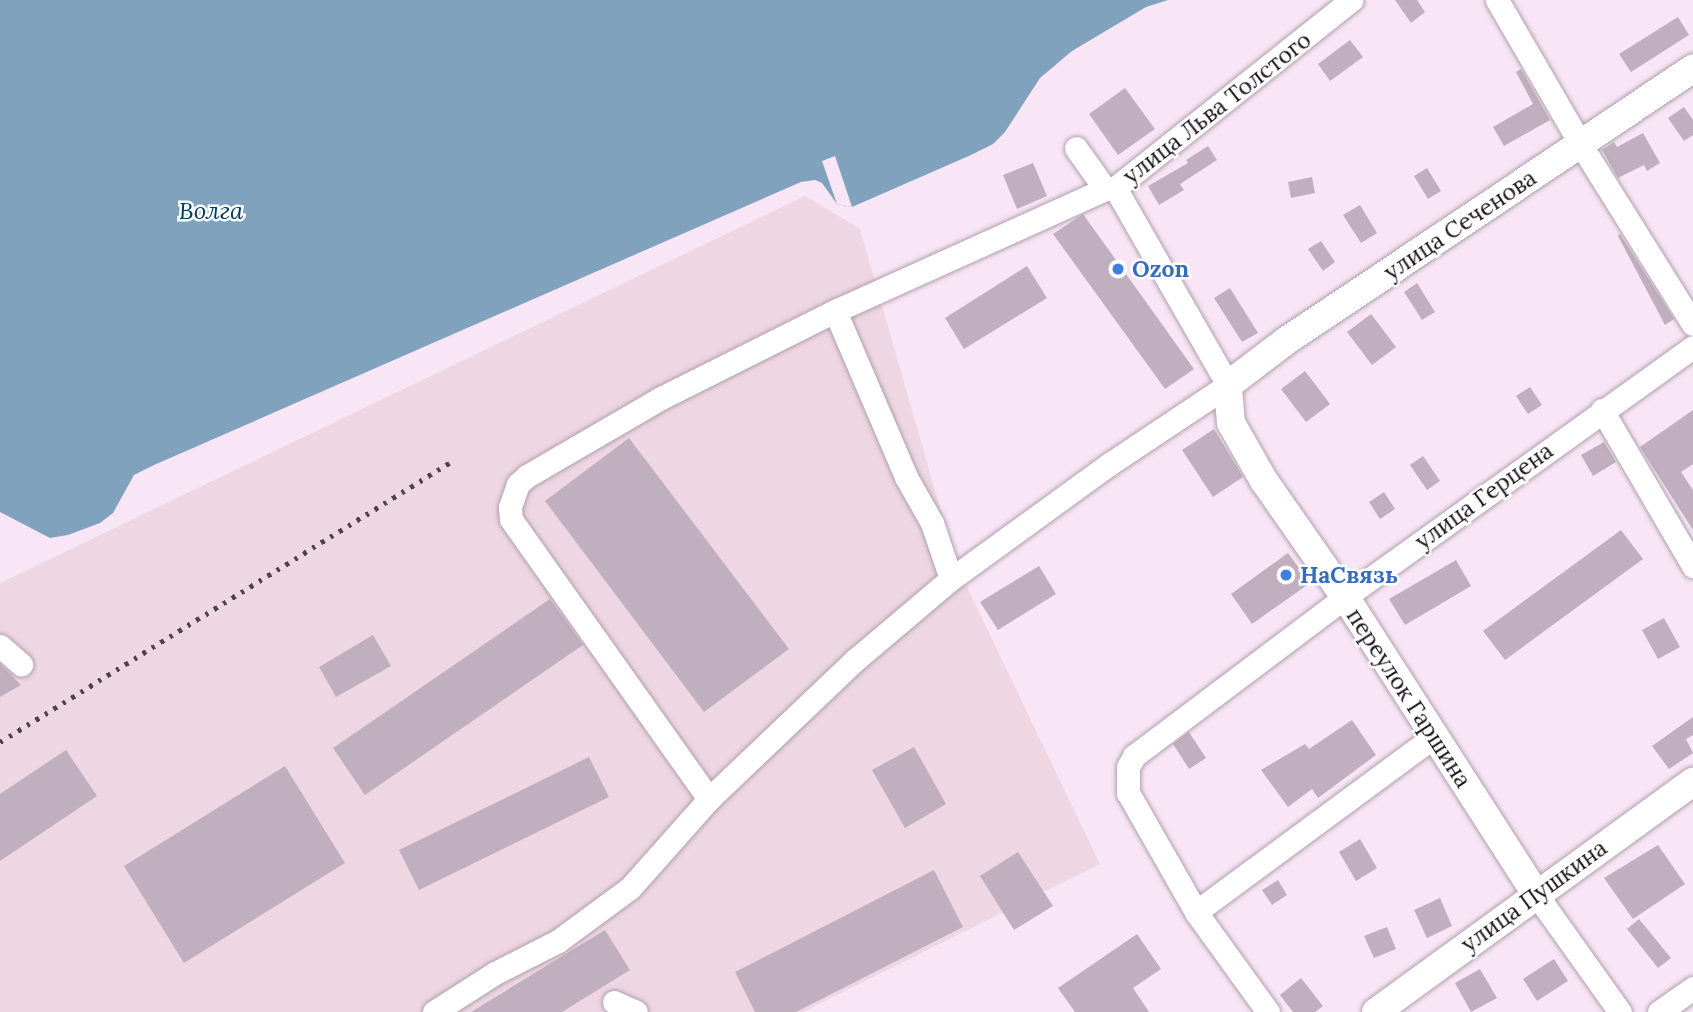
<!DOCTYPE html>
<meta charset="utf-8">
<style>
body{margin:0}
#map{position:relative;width:1693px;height:1012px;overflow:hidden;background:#f8e6f6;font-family:Lora,serif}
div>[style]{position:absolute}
.industrial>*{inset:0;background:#eed7e3}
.water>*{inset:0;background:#80a2bd}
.pier>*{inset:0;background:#f8e6f6}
.building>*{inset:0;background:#c0afbe}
.roads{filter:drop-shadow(0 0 2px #af9fad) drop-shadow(0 0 2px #af9fad)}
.minor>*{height:23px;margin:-11.5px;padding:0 11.5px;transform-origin:11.5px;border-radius:11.5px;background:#fff}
.major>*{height:28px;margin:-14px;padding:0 14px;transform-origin:14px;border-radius:14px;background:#fff}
.rail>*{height:5px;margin-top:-2.5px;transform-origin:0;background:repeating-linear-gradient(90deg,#4b424a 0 3.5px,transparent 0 10.5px)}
.dots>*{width:19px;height:19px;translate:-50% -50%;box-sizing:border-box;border:4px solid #fff;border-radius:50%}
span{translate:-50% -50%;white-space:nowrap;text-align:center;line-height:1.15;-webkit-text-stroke:5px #fff;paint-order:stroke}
.street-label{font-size:23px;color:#171116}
.shop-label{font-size:23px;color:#366cbe;font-weight:700}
.left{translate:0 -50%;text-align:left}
.water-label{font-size:24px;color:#003d62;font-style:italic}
</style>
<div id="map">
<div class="industrial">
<div style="clip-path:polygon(805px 196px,860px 229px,956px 564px,1100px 864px,803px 1012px,0 1012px,0 583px)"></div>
</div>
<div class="water">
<div style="clip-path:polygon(0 0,1168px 0,1146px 7px,1072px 51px,1040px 78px,1005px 132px,993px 144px,971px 155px,852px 207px,837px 204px,822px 183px,815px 180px,801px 182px,154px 465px,134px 475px,113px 513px,100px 523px,68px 535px,50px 538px,0 512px)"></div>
</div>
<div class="pier">
<div style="clip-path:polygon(835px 156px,852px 207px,837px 204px,822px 161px)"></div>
</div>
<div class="building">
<div style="clip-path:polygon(1395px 0,1417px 0,1425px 12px,1411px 23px)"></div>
<div style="clip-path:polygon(1678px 17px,1689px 35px,1631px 72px,1619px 54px)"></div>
<div style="clip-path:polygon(1350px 40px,1363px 57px,1330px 81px,1318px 64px)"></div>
<div style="clip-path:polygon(1521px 69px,1550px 120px,1504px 146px,1493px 127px,1533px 104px,1516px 72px)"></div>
<div style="clip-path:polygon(1125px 88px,1155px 129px,1118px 155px,1089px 114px)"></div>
<div style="clip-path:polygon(1684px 107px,1693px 120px,1693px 135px,1684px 141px,1668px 118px)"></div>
<div style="clip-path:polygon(1643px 133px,1660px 163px,1647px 171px,1644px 165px,1618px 178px,1602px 150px,1614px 142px,1617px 147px)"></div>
<div style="clip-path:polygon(1208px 146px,1217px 160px,1180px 184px,1184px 190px,1159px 205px,1148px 186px,1188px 163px,1186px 160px)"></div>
<div style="clip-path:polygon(1033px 163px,1047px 196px,1017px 209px,1003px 175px)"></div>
<div style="clip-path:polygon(1427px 168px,1441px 191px,1428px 199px,1414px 176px)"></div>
<div style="clip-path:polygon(1312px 177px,1315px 193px,1291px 198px,1288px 182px)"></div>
<div style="clip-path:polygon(1360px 205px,1377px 233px,1361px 243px,1343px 215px)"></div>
<div style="clip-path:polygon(1083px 214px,1194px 369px,1165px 389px,1053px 234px)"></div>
<div style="clip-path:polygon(1620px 234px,1674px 319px,1665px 325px,1618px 236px)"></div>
<div style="clip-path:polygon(1321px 241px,1335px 262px,1323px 271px,1308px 249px)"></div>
<div style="clip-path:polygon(1027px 266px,1047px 298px,964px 349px,945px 318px)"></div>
<div style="clip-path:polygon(1417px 283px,1435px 312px,1422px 320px,1404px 292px)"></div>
<div style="clip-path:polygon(1230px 288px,1258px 333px,1242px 342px,1214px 298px)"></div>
<div style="clip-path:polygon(1371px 314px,1396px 347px,1372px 365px,1347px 332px)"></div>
<div style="clip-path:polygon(1305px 371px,1330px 404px,1306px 422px,1281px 389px)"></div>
<div style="clip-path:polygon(1530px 387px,1542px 405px,1528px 414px,1516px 396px)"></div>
<div style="clip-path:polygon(1693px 410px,1693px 464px,1681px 472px,1693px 490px,1693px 530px,1640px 447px)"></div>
<div style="clip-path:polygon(1214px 429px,1243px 477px,1213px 497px,1182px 450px)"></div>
<div style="clip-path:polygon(629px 438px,789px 649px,704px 712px,545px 501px)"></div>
<div style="clip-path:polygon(1604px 442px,1616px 462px,1593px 476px,1581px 455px)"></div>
<div style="clip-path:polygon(1423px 456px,1440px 481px,1427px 490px,1410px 465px)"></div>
<div style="clip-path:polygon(1384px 492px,1395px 509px,1380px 519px,1369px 502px)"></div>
<div style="clip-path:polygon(1621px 530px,1643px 559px,1505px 660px,1483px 631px)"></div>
<div style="clip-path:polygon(1288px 553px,1310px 583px,1252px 624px,1231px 594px)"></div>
<div style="clip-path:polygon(1456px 560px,1471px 586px,1405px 625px,1389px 599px)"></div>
<div style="clip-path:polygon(1039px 566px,1056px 594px,998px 630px,980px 602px)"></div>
<div style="clip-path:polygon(550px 599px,583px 645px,365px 795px,333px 748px)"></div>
<div style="clip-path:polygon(1664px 618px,1680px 647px,1658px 659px,1642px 630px)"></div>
<div style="clip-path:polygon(373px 635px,391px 666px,336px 697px,319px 667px)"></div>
<div style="clip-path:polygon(0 664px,21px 685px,0 697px)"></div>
<div style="clip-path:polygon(1693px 717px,1693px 735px,1686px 739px,1693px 753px,1669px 769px,1652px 746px)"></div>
<div style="clip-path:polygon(1352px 720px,1376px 755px,1318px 798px,1312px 789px,1288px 807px,1261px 770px,1305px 744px,1309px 749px)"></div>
<div style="clip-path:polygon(1189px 732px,1206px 758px,1189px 769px,1173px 744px)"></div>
<div style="clip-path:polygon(914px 747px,946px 804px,905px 828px,872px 770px)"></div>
<div style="clip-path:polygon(66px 750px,97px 796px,0 861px,0 794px)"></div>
<div style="clip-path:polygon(589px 757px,609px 797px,419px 890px,399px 850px)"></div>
<div style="clip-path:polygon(285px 766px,345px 863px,184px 963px,124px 866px)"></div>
<div style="clip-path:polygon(1360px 839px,1377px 868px,1356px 881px,1339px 852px)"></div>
<div style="clip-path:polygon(1658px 845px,1685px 884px,1633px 919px,1604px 878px)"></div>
<div style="clip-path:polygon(1018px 852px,1053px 906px,1014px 930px,980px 876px)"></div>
<div style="clip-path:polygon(934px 870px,963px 927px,796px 1012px,755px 1012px,735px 972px)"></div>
<div style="clip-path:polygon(1278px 880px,1287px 895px,1272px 905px,1262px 890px)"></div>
<div style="clip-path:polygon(1440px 898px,1452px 926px,1427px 938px,1414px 910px)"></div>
<div style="clip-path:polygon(1639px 919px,1671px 958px,1658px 968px,1627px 929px)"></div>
<div style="clip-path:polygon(1387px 927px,1396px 949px,1374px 958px,1364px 936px)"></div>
<div style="clip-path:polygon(605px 930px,630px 970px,562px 1012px,471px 1012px)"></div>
<div style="clip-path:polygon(1137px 934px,1161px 969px,1133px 988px,1149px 1012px,1075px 1012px,1058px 988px)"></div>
<div style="clip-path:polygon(1554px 959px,1568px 981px,1537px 1001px,1523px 979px)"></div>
<div style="clip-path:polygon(1480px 969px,1497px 998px,1471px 1012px,1455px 983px)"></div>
<div style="clip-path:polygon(1301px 978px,1323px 1006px,1315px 1012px,1293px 1012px,1280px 995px)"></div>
</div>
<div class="roads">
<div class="minor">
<div style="left:1497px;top:0;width:168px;rotate:59.9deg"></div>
<div style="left:1581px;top:145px;width:211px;rotate:58deg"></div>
<div style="left:1115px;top:188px;width:302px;rotate:-38.5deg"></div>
<div style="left:835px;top:311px;width:181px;rotate:66.8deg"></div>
<div style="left:906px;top:477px;width:53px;rotate:60.5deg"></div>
<div style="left:932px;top:523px;width:59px;rotate:71.3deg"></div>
<div style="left:1602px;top:410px;width:181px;rotate:59.7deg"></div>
<div style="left:0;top:646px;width:28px;rotate:41deg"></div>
<div style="left:709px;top:799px;width:343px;rotate:-125.3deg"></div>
<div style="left:511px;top:519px;width:12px;rotate:-95deg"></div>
<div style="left:510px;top:507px;width:24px;rotate:-71deg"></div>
<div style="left:518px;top:484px;width:12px;rotate:-42deg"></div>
<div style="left:527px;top:476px;width:155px;rotate:-30.2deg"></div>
<div style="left:661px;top:398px;width:195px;rotate:-26.6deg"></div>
<div style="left:835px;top:311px;width:296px;rotate:-24.3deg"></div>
<div style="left:1536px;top:894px;width:145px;rotate:54.6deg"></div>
<div style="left:1196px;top:912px;width:295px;rotate:-36.4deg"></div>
<div style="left:614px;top:1002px;width:24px;rotate:24deg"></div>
<div style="left:434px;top:1012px;width:72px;rotate:-32.6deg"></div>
<div style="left:495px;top:973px;width:71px;rotate:-26.9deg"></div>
<div style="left:558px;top:941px;width:89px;rotate:-36.4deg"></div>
<div style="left:630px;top:888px;width:119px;rotate:-48.4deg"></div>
<div style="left:709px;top:799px;width:202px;rotate:-43.6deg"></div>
<div style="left:855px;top:660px;width:126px;rotate:-40.2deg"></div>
<div style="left:951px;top:579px;width:194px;rotate:-36deg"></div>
<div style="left:1108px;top:465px;width:144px;rotate:-33.7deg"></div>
<div style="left:1228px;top:385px;width:227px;rotate:-119.8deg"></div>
<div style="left:1115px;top:188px;width:10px;rotate:174deg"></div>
<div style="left:1105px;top:189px;width:50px;rotate:-125.3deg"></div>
<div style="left:1268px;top:1012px;width:123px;rotate:-125.8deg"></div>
<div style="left:1196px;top:912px;width:137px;rotate:-119.7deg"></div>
<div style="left:1128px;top:793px;width:26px;rotate:-90deg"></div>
<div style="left:1128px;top:767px;width:13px;rotate:-61deg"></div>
<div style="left:1134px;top:756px;width:264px;rotate:-37deg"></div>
<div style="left:1345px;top:597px;width:428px;rotate:-35.7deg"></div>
<div style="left:1659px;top:1012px;width:42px;rotate:-35.2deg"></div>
</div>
<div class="major">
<div style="left:1536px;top:894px;width:353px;rotate:-122.7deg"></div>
<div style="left:1345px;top:597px;width:141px;rotate:-124.9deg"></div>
<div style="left:1264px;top:481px;width:67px;rotate:-119.6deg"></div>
<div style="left:1231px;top:423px;width:38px;rotate:-95deg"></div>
<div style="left:1228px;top:385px;width:73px;rotate:-37.2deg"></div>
<div style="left:1286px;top:341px;width:490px;rotate:-33.8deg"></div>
<div style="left:1376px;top:1012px;width:392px;rotate:-36deg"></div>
</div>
</div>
<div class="rail">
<div style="left:0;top:742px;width:534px;rotate:-31.85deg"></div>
</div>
<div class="dots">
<div style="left:1118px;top:269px;background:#3f7fe0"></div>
<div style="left:1286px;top:575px;background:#3f7fe0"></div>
</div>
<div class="street-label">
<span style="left:1217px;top:108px;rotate:-38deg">улица Льва Толстого</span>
<span style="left:1460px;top:225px;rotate:-34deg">улица Сеченова</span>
<span style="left:1484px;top:496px;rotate:-36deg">улица Герцена</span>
<span style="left:1409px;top:698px;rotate:57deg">переулок Гаршина</span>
<span style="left:1534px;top:896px;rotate:-36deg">улица Пушкина</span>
</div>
<div class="shop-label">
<span class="left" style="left:1132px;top:269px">Ozon</span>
<span class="left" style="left:1300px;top:575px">НаСвязь</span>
</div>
<div class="water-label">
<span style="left:211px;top:211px">Волга</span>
</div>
</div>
